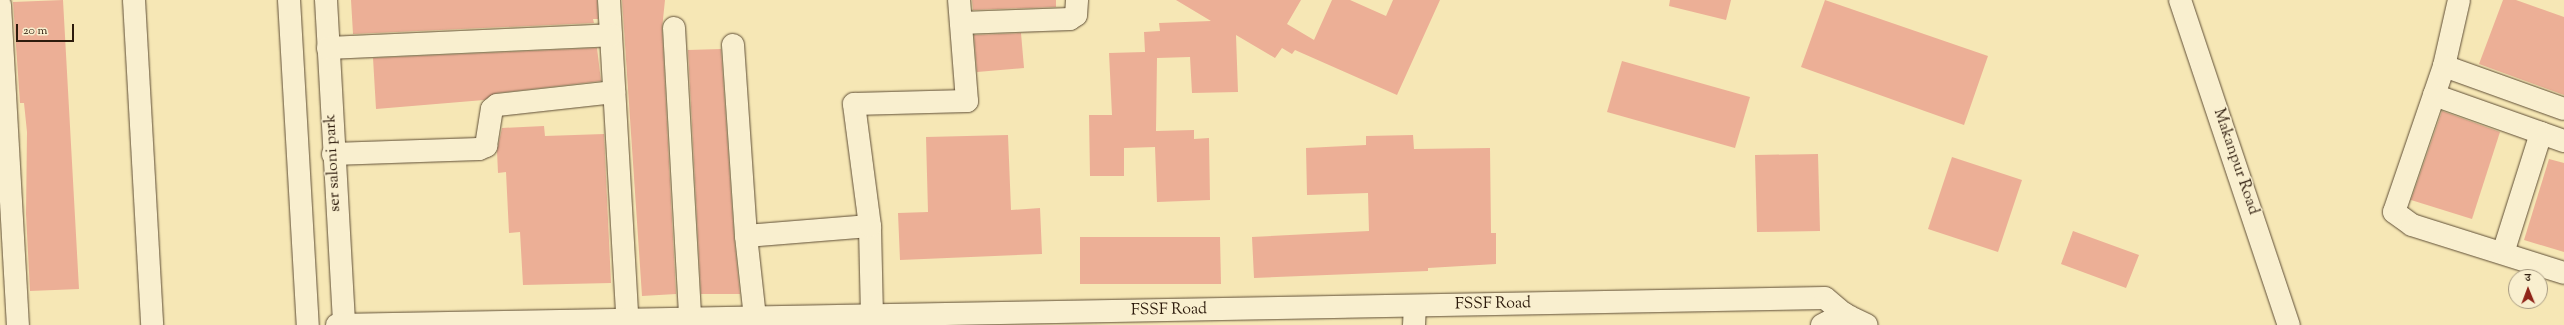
<!DOCTYPE html>
<meta charset="utf-8">
<style>
body{margin:0}
#map{position:relative;width:2564px;height:325px;overflow:hidden;background:#f6e7b5;font-family:"Sorts Mill Goudy","Noto Serif Devanagari",serif}
div>[style]{position:absolute}
.building>*{inset:0;background:#ecaf96}
.roads{filter:drop-shadow(0 0 1px #5f4e36) drop-shadow(0 0 1px #5f4e36)}
.minor>*{height:22px;margin:-11px;padding:0 11px;transform-origin:11px;border-radius:11px;background:#f9efcf}
span{translate:-50% -50%;white-space:nowrap;text-align:center;line-height:1.15;-webkit-text-stroke:3px #f9efcf;paint-order:stroke}
.street-label{font-size:16px;color:#2d1b0c}
.north{position:absolute;left:2508px;top:269px;width:40px;height:40px;box-sizing:border-box;background:#f9efcf;border:1px solid #a79a81;border-radius:50%;rotate:359deg;font-size:11px;font-weight:700;line-height:16px;text-align:center;color:#2d1b0c}
.north::after{content:'';display:block;margin:auto;width:14px;height:18px;background:#8f2418;clip-path:polygon(50% 0,100% 100%,50% 72%,0 100%)}
.scale{position:absolute;left:16px;top:24px;width:58px;height:18px;box-sizing:border-box;border:2px solid #2d1b0c;border-top:0;padding-left:5px;font-size:12px;line-height:14px;white-space:nowrap;color:#2d1b0c;-webkit-text-stroke:3px #f9efcf;paint-order:stroke}
</style>
<div id="map">
<div class="building">
<div style="clip-path:polygon(63px 0,79px 289px,30px 291px,26px 214px,27px 132px,24px 103px,20px 103px,13px 2px)"></div>
<div style="clip-path:polygon(351px 0,597px 0,598px 19px,593px 19px,594px 23px,353px 34px)"></div>
<div style="clip-path:polygon(622px 0,665px 0,662px 29px,676px 294px,642px 296px)"></div>
<div style="clip-path:polygon(972px 0,1056px 0,1056px 7px,973px 10px)"></div>
<div style="clip-path:polygon(1176px 0,1301px 0,1287px 24px,1314px 40px,1332px 0,1350px 0,1386px 16px,1393px 0,1440px 0,1397px 95px,1295px 50px,1292px 54px,1282px 48px,1275px 58px,1236px 35px,1238px 92px,1192px 93px,1190px 57px,1157px 58px,1156px 131px,1194px 130px,1194px 139px,1209px 138px,1210px 200px,1157px 202px,1155px 147px,1124px 148px,1124px 176px,1090px 176px,1089px 115px,1112px 115px,1109px 53px,1145px 52px,1144px 32px,1160px 31px,1159px 23px,1211px 21px)"></div>
<div style="clip-path:polygon(1670px 0,1731px 0,1726px 20px,1669px 6px)"></div>
<div style="clip-path:polygon(1825px 0,1988px 56px,1964px 125px,1801px 67px)"></div>
<div style="clip-path:polygon(2503px 0,2516px 0,2564px 17px,2564px 95px,2479px 64px)"></div>
<div style="clip-path:polygon(1021px 33px,1024px 68px,977px 72px,974px 35px)"></div>
<div style="clip-path:polygon(597px 48px,601px 81px,496px 93px,484px 100px,376px 109px,373px 58px)"></div>
<div style="clip-path:polygon(721px 49px,734px 237px,740px 294px,701px 294px,688px 50px)"></div>
<div style="clip-path:polygon(1622px 61px,1750px 97px,1735px 148px,1607px 112px)"></div>
<div style="clip-path:polygon(2442px 111px,2500px 132px,2472px 219px,2411px 200px)"></div>
<div style="clip-path:polygon(544px 126px,545px 136px,604px 134px,611px 283px,523px 285px,520px 232px,509px 233px,506px 172px,498px 173px,497px 151px,502px 128px)"></div>
<div style="clip-path:polygon(1008px 135px,1011px 210px,1040px 208px,1042px 254px,900px 260px,898px 213px,928px 212px,926px 137px)"></div>
<div style="clip-path:polygon(1413px 135px,1414px 149px,1490px 148px,1491px 233px,1496px 233px,1496px 264px,1428px 268px,1428px 271px,1254px 278px,1252px 237px,1369px 231px,1368px 193px,1307px 195px,1306px 148px,1366px 145px,1366px 136px)"></div>
<div style="clip-path:polygon(1818px 154px,1820px 231px,1757px 232px,1755px 155px)"></div>
<div style="clip-path:polygon(1952px 157px,2022px 180px,1998px 252px,1928px 229px)"></div>
<div style="clip-path:polygon(2549px 159px,2564px 163px,2564px 252px,2524px 240px)"></div>
<div style="clip-path:polygon(2073px 231px,2139px 255px,2126px 288px,2061px 264px)"></div>
<div style="clip-path:polygon(1080px 237px,1220px 237px,1221px 284px,1080px 284px)"></div>
</div>
<div class="roads">
<div class="minor">
<div style="left:134px;top:0;width:325px;rotate:86.8deg"></div>
<div style="left:289px;top:0;width:326px;rotate:86.7deg"></div>
<div style="left:326px;top:0;width:325px;rotate:86.8deg"></div>
<div style="left:609px;top:0;width:326px;rotate:86.7deg"></div>
<div style="left:2180px;top:0;width:343px;rotate:71.5deg"></div>
<div style="left:2459px;top:0;width:68px;rotate:102.8deg"></div>
<div style="left:2444px;top:66px;width:127px;rotate:19.7deg"></div>
<div style="left:0;top:5px;width:321px;rotate:86.8deg"></div>
<div style="left:961px;top:23px;width:109px;rotate:-2.1deg"></div>
<div style="left:1070px;top:19px;width:7px;rotate:-34deg"></div>
<div style="left:1076px;top:15px;width:15px;rotate:-86deg"></div>
<div style="left:674px;top:28px;width:289px;rotate:86.8deg"></div>
<div style="left:733px;top:45px;width:191px;rotate:86.1deg"></div>
<div style="left:746px;top:236px;width:81px;rotate:83.7deg"></div>
<div style="left:328px;top:48px;width:283px;rotate:-2.6deg"></div>
<div style="left:2444px;top:66px;width:154px;rotate:108.9deg"></div>
<div style="left:2394px;top:212px;width:22px;rotate:36deg"></div>
<div style="left:2412px;top:225px;width:159px;rotate:17.5deg"></div>
<div style="left:2434px;top:95px;width:138px;rotate:19.5deg"></div>
<div style="left:333px;top:154px;width:146px;rotate:-2deg"></div>
<div style="left:479px;top:149px;width:8px;rotate:-23deg"></div>
<div style="left:486px;top:146px;width:37px;rotate:-81deg"></div>
<div style="left:492px;top:109px;width:6px;rotate:-39deg"></div>
<div style="left:497px;top:105px;width:118px;rotate:-6.3deg"></div>
<div style="left:746px;top:236px;width:124px;rotate:-4.6deg"></div>
<div style="left:2503px;top:253px;width:126px;rotate:-72.4deg"></div>
<div style="left:872px;top:316px;width:90px;rotate:-91.3deg"></div>
<div style="left:870px;top:226px;width:123px;rotate:-97.5deg"></div>
<div style="left:854px;top:104px;width:113px;rotate:-1.5deg"></div>
<div style="left:967px;top:101px;width:101px;rotate:-94.5deg"></div>
<div style="left:337px;top:325px;width:1488px;rotate:-1.04deg"></div>
<div style="left:1825px;top:298px;width:25px;rotate:40deg"></div>
<div style="left:1844px;top:314px;width:25px;rotate:26deg"></div>
<div style="left:1414px;top:325px;width:19px;rotate:-87deg"></div>
<div style="left:1822px;top:325px;width:25px;rotate:-27deg"></div>
</div>
</div>
<div class="street-label">
<span style="left:2235px;top:162px;rotate:71deg">Makanpur Road</span>
<span style="left:334px;top:163px;rotate:-93deg">ser saloni park</span>
<span style="left:1493px;top:305px;rotate:-1deg">FSSF Road</span>
<span style="left:1169px;top:311px;rotate:-1deg">FSSF Road</span>
</div>
<div class="north">उ</div>
<div class="scale">20 m</div>
</div>
